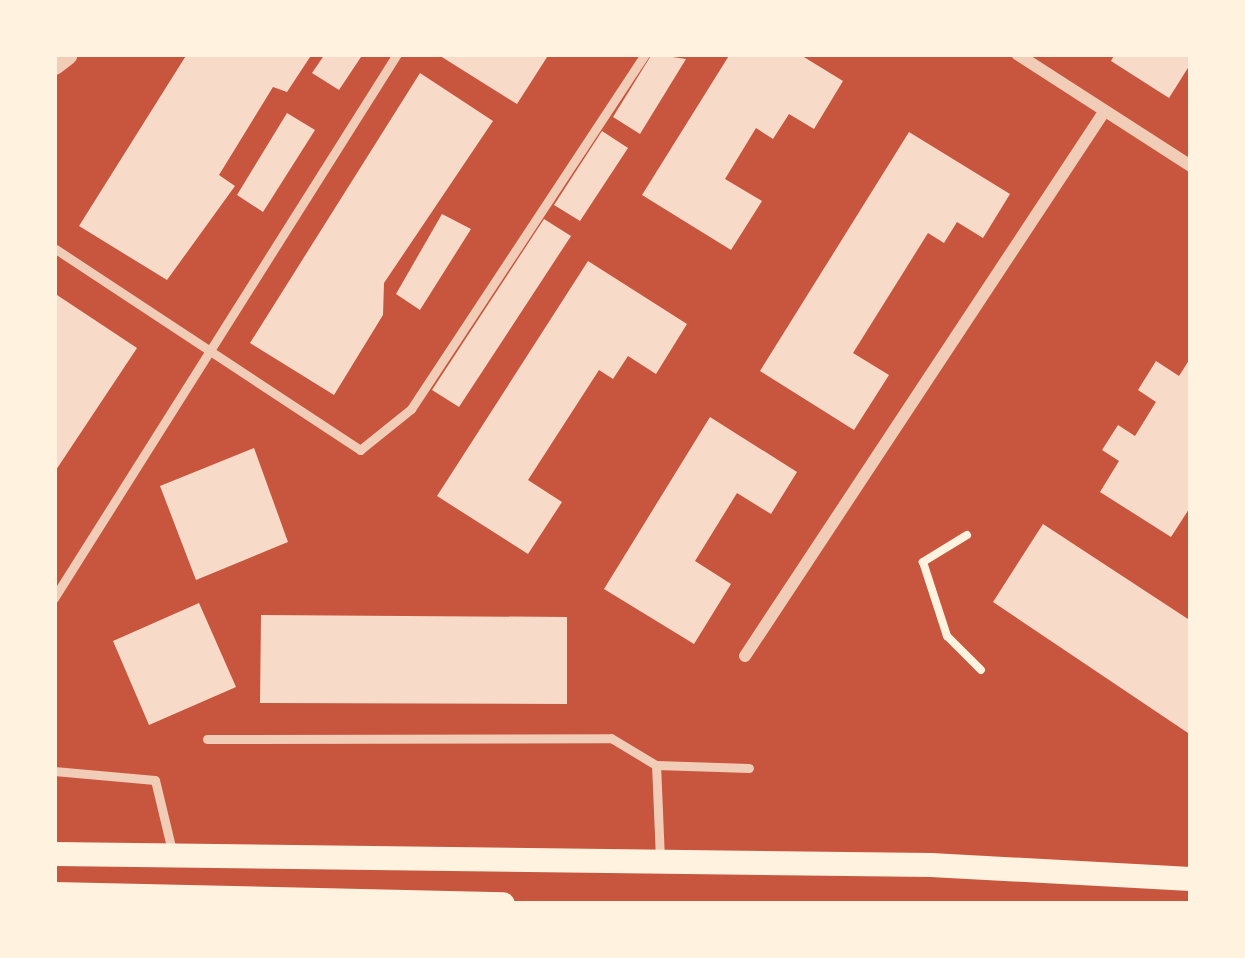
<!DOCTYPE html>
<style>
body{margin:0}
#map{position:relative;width:1245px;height:958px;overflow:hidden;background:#c8553d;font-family:"Noto Sans",sans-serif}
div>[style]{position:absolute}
.building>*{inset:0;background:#f7dbc8}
.path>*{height:8px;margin:-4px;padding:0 4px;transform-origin:4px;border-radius:4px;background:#fff3e0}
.service>*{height:9px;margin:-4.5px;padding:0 4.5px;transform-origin:4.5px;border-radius:4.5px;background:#f1ccb7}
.minor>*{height:12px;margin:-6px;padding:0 6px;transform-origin:6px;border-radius:6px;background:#f1ccb7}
.tertiary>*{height:21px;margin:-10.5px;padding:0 10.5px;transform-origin:10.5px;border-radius:10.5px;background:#f1ccb7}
.secondary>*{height:24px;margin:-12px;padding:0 12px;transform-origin:12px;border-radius:12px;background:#fff3e0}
span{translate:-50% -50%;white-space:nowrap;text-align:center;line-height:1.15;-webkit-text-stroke:10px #fff3e0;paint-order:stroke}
.frame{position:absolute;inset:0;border:57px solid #fff3e0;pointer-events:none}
</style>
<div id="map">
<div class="building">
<div style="clip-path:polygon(187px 54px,312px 54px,287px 92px,273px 87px,219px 175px,235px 186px,167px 280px,79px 226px)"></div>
<div style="clip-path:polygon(325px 54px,363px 54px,339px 90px,312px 73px)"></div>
<div style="clip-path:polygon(437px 54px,549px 54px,517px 104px)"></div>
<div style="clip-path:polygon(652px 54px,686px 59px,640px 134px,613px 117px)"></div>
<div style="clip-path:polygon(730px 54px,799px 54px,843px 81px,814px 129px,789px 114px,773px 139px,756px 128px,725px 179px,762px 201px,731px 250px,642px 195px)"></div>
<div style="clip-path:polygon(1115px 54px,1191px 54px,1191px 63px,1169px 98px,1111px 61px)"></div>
<div style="clip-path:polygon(420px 73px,493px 121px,384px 283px,383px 315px,334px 395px,250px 343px)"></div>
<div style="clip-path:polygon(287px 113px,315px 130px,263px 212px,237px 195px)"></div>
<div style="clip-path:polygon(602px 131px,628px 148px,580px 221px,554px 205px)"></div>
<div style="clip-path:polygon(909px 132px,1010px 194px,983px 238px,957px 222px,944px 243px,928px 233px,853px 353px,889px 375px,854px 430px,760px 371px)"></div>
<div style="clip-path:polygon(442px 214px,471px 229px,420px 310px,396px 294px)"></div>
<div style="clip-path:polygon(544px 219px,571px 236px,459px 407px,432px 390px)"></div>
<div style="clip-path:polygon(588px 261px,687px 324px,656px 374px,628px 356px,613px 379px,599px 370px,528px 480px,562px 502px,528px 554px,437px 496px)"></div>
<div style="clip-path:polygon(57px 295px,137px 348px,54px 473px,54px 300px)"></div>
<div style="clip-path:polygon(1191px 357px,1191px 506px,1171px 537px,1100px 492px,1119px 461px,1102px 450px,1118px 425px,1135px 436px,1156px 402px,1138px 390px,1156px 361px,1179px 376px)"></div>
<div style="clip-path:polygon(710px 417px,797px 472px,771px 514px,737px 493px,695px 561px,731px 584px,694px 644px,604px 589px)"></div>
<div style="clip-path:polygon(254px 448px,288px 542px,196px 580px,160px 486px)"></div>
<div style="clip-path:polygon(1043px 524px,1191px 621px,1191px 735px,993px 602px)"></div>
<div style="clip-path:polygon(199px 603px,236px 687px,149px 725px,113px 641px)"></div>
<div style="clip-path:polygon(261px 615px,567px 617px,567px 704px,260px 703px)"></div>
</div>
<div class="path">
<div style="left:967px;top:535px;width:52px;rotate:148.5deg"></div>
<div style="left:923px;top:562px;width:78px;rotate:72deg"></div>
<div style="left:947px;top:636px;width:48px;rotate:45deg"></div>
</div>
<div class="service">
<div style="left:54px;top:248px;width:367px;rotate:33.4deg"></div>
<div style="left:360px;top:450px;width:65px;rotate:-38.8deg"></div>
<div style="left:411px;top:409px;width:425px;rotate:-56.6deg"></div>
<div style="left:54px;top:598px;width:643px;rotate:-57.77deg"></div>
<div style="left:207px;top:739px;width:404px;rotate:-0.1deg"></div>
<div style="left:611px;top:738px;width:52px;rotate:31deg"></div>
<div style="left:54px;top:771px;width:101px;rotate:5.1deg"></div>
<div style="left:155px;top:780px;width:77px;rotate:76.5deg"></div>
<div style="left:660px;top:859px;width:94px;rotate:-92.4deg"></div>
<div style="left:656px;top:765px;width:93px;rotate:1.8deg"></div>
</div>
<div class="minor">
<div style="left:1017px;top:54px;width:207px;rotate:32.8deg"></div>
<div style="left:745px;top:656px;width:652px;rotate:-56.58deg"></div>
</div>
<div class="tertiary">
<div style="left:54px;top:64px;width:16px;rotate:-38deg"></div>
</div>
<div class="secondary">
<div style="left:54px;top:854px;width:877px;rotate:0.72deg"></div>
<div style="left:931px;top:865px;width:260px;rotate:3.1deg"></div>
<div style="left:54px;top:894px;width:449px;rotate:1.3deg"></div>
</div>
<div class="frame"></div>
</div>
